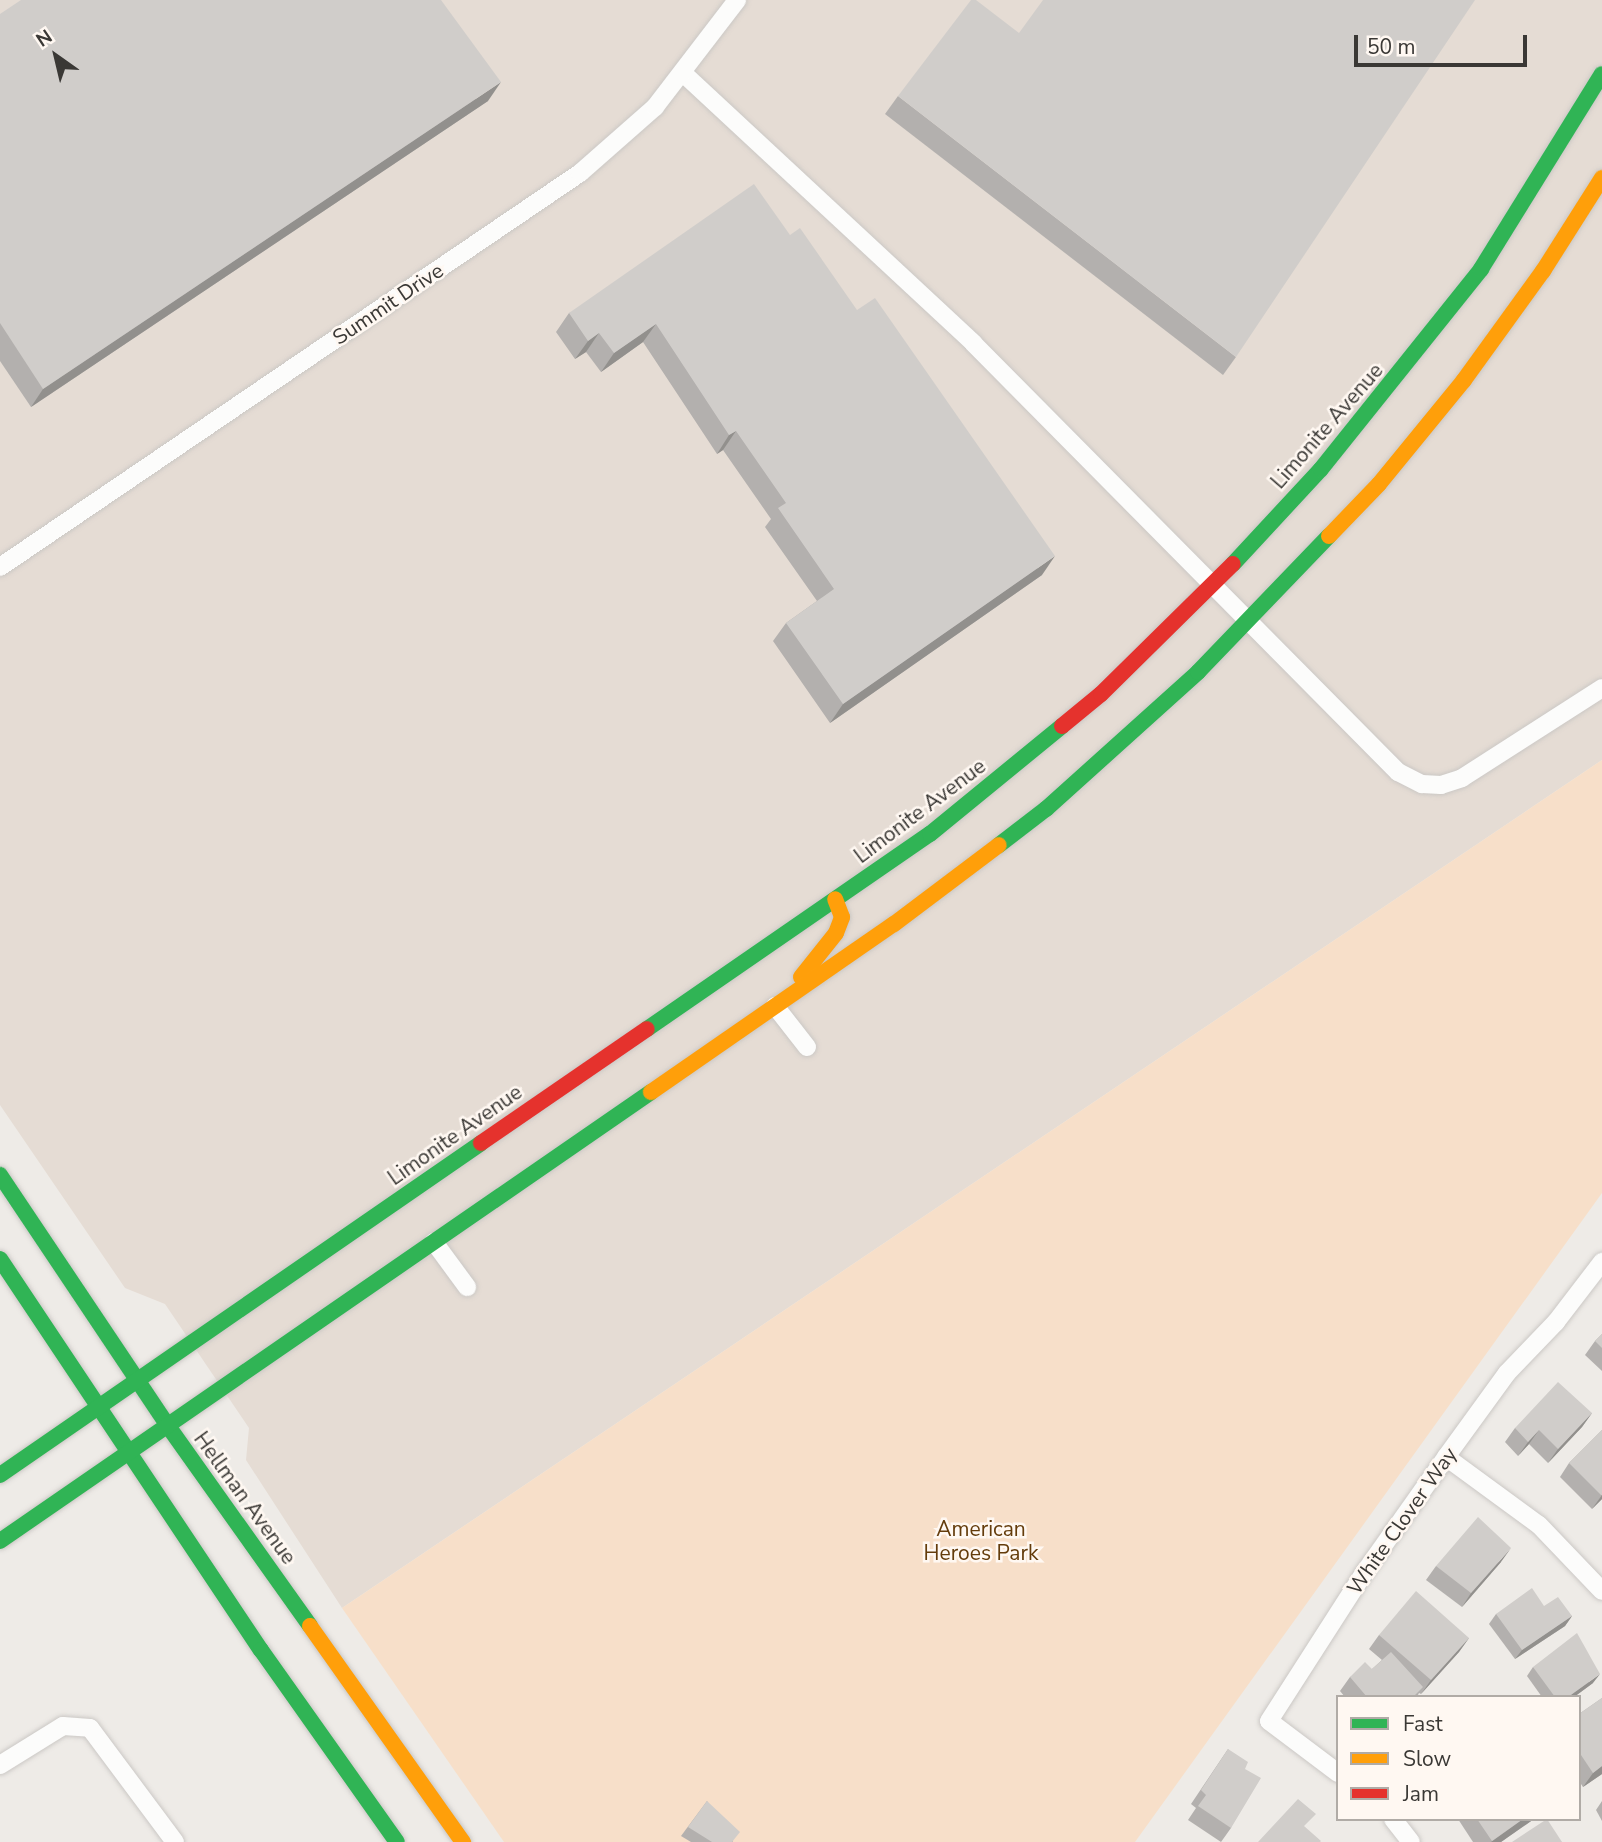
<!DOCTYPE html>
<style>
body{margin:0}
#map{position:relative;width:1602px;height:1842px;overflow:hidden;background:#eeebe7;font-family:"Nunito Sans",sans-serif}
div>[style]{position:absolute}
.built>*{inset:0;background:#e5dcd4}
.green>*{inset:0;background:#f7dfc9}
.roads{filter:drop-shadow(0 0 2px #cbc8c5) drop-shadow(0 0 2px #cbc8c5)}
.street>*{height:18px;margin:-9px;padding:0 9px;transform-origin:9px;border-radius:9px;background:#fcfcfb}
.fast>*{height:16px;margin:-8px;padding:0 8px;transform-origin:8px;border-radius:8px;background:#30b455}
.slow>*{height:16px;margin:-8px;padding:0 8px;transform-origin:8px;border-radius:8px;background:#ff9f0a}
.jam>*{height:16px;margin:-8px;padding:0 8px;transform-origin:8px;border-radius:8px;background:#e5322d}
.wall>*{inset:0;background:#b3b0ae}
.shaded-wall>*{inset:0;background:#92908d}
.building>*{inset:0;background:#d0cdca}
span{translate:-50% -50%;white-space:nowrap;text-align:center;line-height:1.15;-webkit-text-stroke:5px #fff8f2;paint-order:stroke}
.street-label{font-size:21px;color:#3a3835}
.park-label{font-size:21px;color:#643c0b}
.legend{position:absolute;left:1336px;top:1695px;width:245px;height:126px;box-sizing:border-box;background:#fff8f2;border:2px solid #b0aba6;margin:0;padding:9px 12px;list-style:none;font-size:21px;color:#3a3835}
.legend li{display:flex;align-items:center;gap:14px;height:35px}
.legend b{width:35px;border:2px solid #b0aba6}
.north{position:absolute;left:21px;top:21px;width:70px;height:70px;-webkit-text-stroke:5px #fff8f2;paint-order:stroke;rotate:326deg;font-size:19px;font-weight:700;line-height:28px;text-align:center;color:#3a3835}
.north::after{content:'';display:block;margin:auto;width:24px;height:32px;background:#3a3835;clip-path:polygon(50% 0,100% 100%,50% 72%,0 100%)}
.scale{position:absolute;left:1354px;top:35px;width:173px;height:32px;box-sizing:border-box;border:4px solid #3a3835;border-top:0;padding-left:9px;font-size:21px;line-height:24px;white-space:nowrap;color:#3a3835;-webkit-text-stroke:5px #fff8f2;paint-order:stroke}
</style>
<div id="map">
<div class="built">
<div style="clip-path:polygon(0 0,1602px 0,1602px 760px,342px 1608px,246px 1460px,249px 1428px,165px 1304px,125px 1288px,0 1105px)"></div>
</div>
<div class="green">
<div style="clip-path:polygon(1602px 760px,1602px 1193px,1135px 1842px,504px 1842px,342px 1608px)"></div>
</div>
<div class="roads">
<div class="street">
<div style="left:684px;top:74px;width:395px;rotate:42.9deg"></div>
<div style="left:973px;top:343px;width:604px;rotate:45.27deg"></div>
<div style="left:1398px;top:772px;width:27px;rotate:27deg"></div>
<div style="left:1422px;top:784px;width:19px;rotate:3deg"></div>
<div style="left:1441px;top:785px;width:22px;rotate:-18deg"></div>
<div style="left:1462px;top:778px;width:166px;rotate:-32.7deg"></div>
<div style="left:0;top:567px;width:701px;rotate:-34.19deg"></div>
<div style="left:580px;top:173px;width:100px;rotate:-41.3deg"></div>
<div style="left:655px;top:107px;width:135px;rotate:-52.5deg"></div>
<div style="left:775px;top:1006px;width:52px;rotate:52deg"></div>
<div style="left:434px;top:1242px;width:56px;rotate:53.7deg"></div>
<div style="left:1446px;top:1457px;width:115px;rotate:36.2deg"></div>
<div style="left:1539px;top:1525px;width:91px;rotate:46.3deg"></div>
<div style="left:0;top:1765px;width:74px;rotate:-31.8deg"></div>
<div style="left:63px;top:1726px;width:27px;rotate:4deg"></div>
<div style="left:90px;top:1728px;width:142px;rotate:53.3deg"></div>
<div style="left:1338px;top:1773px;width:86px;rotate:-143deg"></div>
<div style="left:1269px;top:1721px;width:176px;rotate:-57.3deg"></div>
<div style="left:1364px;top:1573px;width:142px;rotate:-54.7deg"></div>
<div style="left:1446px;top:1457px;width:104px;rotate:-54deg"></div>
<div style="left:1507px;top:1373px;width:71px;rotate:-46.1deg"></div>
<div style="left:1556px;top:1322px;width:76px;rotate:-52.5deg"></div>
<div style="left:1393px;top:1819px;width:29px;rotate:52deg"></div>
</div>
<div class="fast">
<div style="left:1233px;top:564px;width:129px;rotate:-47.2deg"></div>
<div style="left:1321px;top:469px;width:256px;rotate:-51.3deg"></div>
<div style="left:1481px;top:269px;width:229px;rotate:-58.2deg"></div>
<div style="left:999px;top:845px;width:59px;rotate:-37.5deg"></div>
<div style="left:1046px;top:809px;width:205px;rotate:-42deg"></div>
<div style="left:1198px;top:672px;width:189px;rotate:-46.1deg"></div>
<div style="left:647px;top:1029px;width:344px;rotate:-34.6deg"></div>
<div style="left:930px;top:834px;width:171px;rotate:-39.3deg"></div>
<div style="left:0;top:1175px;width:302px;rotate:56.2deg"></div>
<div style="left:168px;top:1426px;width:245px;rotate:54.6deg"></div>
<div style="left:0;top:1259px;width:470px;rotate:56.3deg"></div>
<div style="left:261px;top:1650px;width:235px;rotate:54.7deg"></div>
<div style="left:0;top:1475px;width:584px;rotate:-34.61deg"></div>
<div style="left:0;top:1541px;width:791px;rotate:-34.59deg"></div>
</div>
<div class="slow">
<div style="left:1329px;top:536px;width:72px;rotate:-46.1deg"></div>
<div style="left:1379px;top:484px;width:134px;rotate:-50.7deg"></div>
<div style="left:1464px;top:380px;width:135px;rotate:-54.1deg"></div>
<div style="left:1543px;top:271px;width:110px;rotate:-57.6deg"></div>
<div style="left:801px;top:977px;width:56px;rotate:-51.5deg"></div>
<div style="left:836px;top:933px;width:17px;rotate:-69deg"></div>
<div style="left:842px;top:917px;width:19px;rotate:-111deg"></div>
<div style="left:651px;top:1092px;width:295px;rotate:-34.7deg"></div>
<div style="left:894px;top:924px;width:131px;rotate:-37deg"></div>
<div style="left:310px;top:1626px;width:265px;rotate:54.7deg"></div>
</div>
<div class="jam">
<div style="left:1062px;top:726px;width:50px;rotate:-39.4deg"></div>
<div style="left:1101px;top:694px;width:185px;rotate:-44.6deg"></div>
<div style="left:481px;top:1143px;width:201px;rotate:-34.5deg"></div>
</div>
</div>
<div class="wall">
<div style="clip-path:polygon(0 14px,488px 101px,31px 407px,0 361px)"></div>
<div style="clip-path:polygon(898px 96px,1236px 357px,1223px 375px,885px 114px)"></div>
<div style="clip-path:polygon(790px 235px,1042px 575px,830px 723px,773px 641px,786px 623px,817px 601px,765px 527px,771px 519px,723px 450px,717px 454px,643px 342px,601px 372px,586px 352px,575px 359px,556px 332px,569px 313px)"></div>
<div style="clip-path:polygon(1602px 1334px,1602px 1371px,1585px 1355px,1595px 1341px)"></div>
<div style="clip-path:polygon(1592px 1413px,1582px 1427px,1548px 1463px,1529px 1444px,1518px 1456px,1505px 1442px,1515px 1428px)"></div>
<div style="clip-path:polygon(1602px 1430px,1602px 1499px,1592px 1509px,1560px 1477px,1569px 1463px)"></div>
<div style="clip-path:polygon(1501px 1562px,1462px 1607px,1426px 1580px,1436px 1566px)"></div>
<div style="clip-path:polygon(1544px 1606px,1572px 1616px,1565px 1626px,1515px 1659px,1489px 1624px,1496px 1614px)"></div>
<div style="clip-path:polygon(1379px 1635px,1469px 1638px,1459px 1652px,1421px 1694px,1419px 1693px,1417px 1697px,1345px 1697px,1340px 1691px,1350px 1677px,1372px 1669px,1382px 1660px,1369px 1649px)"></div>
<div style="clip-path:polygon(1533px 1667px,1593px 1683px,1574px 1697px,1542px 1697px,1527px 1676px)"></div>
<div style="clip-path:polygon(1602px 1698px,1602px 1774px,1583px 1787px,1579px 1781px,1579px 1714px)"></div>
<div style="clip-path:polygon(1228px 1749px,1245px 1769px,1231px 1828px,1221px 1842px,1188px 1820px,1196px 1808px,1191px 1804px)"></div>
<div style="clip-path:polygon(707px 1801px,733px 1842px,691px 1842px,681px 1836px)"></div>
<div style="clip-path:polygon(1602px 1801px,1602px 1821px,1596px 1810px)"></div>
<div style="clip-path:polygon(1458px 1819px,1534px 1819px,1501px 1842px,1473px 1842px)"></div>
</div>
<div class="shaded-wall">
<div style="clip-path:polygon(501px 82px,488px 101px,31px 407px,43px 389px)"></div>
<div style="clip-path:polygon(656px 324px,643px 342px,601px 372px,614px 353px)"></div>
<div style="clip-path:polygon(599px 333px,586px 352px,575px 359px,588px 341px)"></div>
<div style="clip-path:polygon(736px 431px,723px 450px,717px 454px,729px 435px)"></div>
<div style="clip-path:polygon(1055px 556px,1042px 575px,830px 723px,843px 704px)"></div>
<div style="clip-path:polygon(1592px 1413px,1582px 1427px,1548px 1463px,1558px 1449px)"></div>
<div style="clip-path:polygon(1539px 1430px,1529px 1444px,1518px 1456px,1528px 1442px)"></div>
<div style="clip-path:polygon(1602px 1495px,1602px 1499px,1592px 1509px)"></div>
<div style="clip-path:polygon(1511px 1548px,1501px 1562px,1462px 1607px,1471px 1593px)"></div>
<div style="clip-path:polygon(1572px 1616px,1565px 1626px,1515px 1659px,1522px 1650px)"></div>
<div style="clip-path:polygon(1469px 1638px,1459px 1652px,1421px 1694px,1431px 1680px)"></div>
<div style="clip-path:polygon(1600px 1674px,1593px 1683px,1574px 1697px,1568px 1697px)"></div>
<div style="clip-path:polygon(1602px 1766px,1602px 1774px,1583px 1787px,1593px 1773px)"></div>
<div style="clip-path:polygon(1523px 1819px,1534px 1819px,1501px 1842px,1491px 1842px)"></div>
</div>
<div class="building">
<div style="clip-path:polygon(21px 0,441px 0,501px 82px,43px 389px,0 323px,0 14px)"></div>
<div style="clip-path:polygon(971px 0,976px 0,1019px 33px,1043px 0,1475px 0,1236px 357px,898px 96px)"></div>
<div style="clip-path:polygon(754px 184px,790px 235px,800px 228px,857px 310px,875px 298px,1055px 556px,843px 704px,786px 623px,834px 589px,778px 508px,786px 503px,736px 431px,729px 435px,656px 324px,614px 353px,599px 333px,588px 341px,569px 313px)"></div>
<div style="clip-path:polygon(1602px 1334px,1602px 1348px,1595px 1341px)"></div>
<div style="clip-path:polygon(1558px 1382px,1592px 1413px,1558px 1449px,1539px 1430px,1528px 1442px,1515px 1428px)"></div>
<div style="clip-path:polygon(1602px 1430px,1602px 1495px,1601px 1495px,1569px 1463px)"></div>
<div style="clip-path:polygon(1478px 1517px,1511px 1548px,1471px 1593px,1436px 1566px)"></div>
<div style="clip-path:polygon(1532px 1588px,1544px 1606px,1558px 1597px,1572px 1616px,1522px 1650px,1496px 1614px)"></div>
<div style="clip-path:polygon(1416px 1591px,1469px 1638px,1431px 1680px,1379px 1635px)"></div>
<div style="clip-path:polygon(1577px 1633px,1600px 1674px,1568px 1697px,1555px 1697px,1533px 1667px)"></div>
<div style="clip-path:polygon(1391px 1652px,1423px 1687px,1413px 1697px,1367px 1697px,1350px 1677px,1365px 1662px,1372px 1669px)"></div>
<div style="clip-path:polygon(1602px 1698px,1602px 1766px,1593px 1773px,1579px 1752px,1579px 1714px)"></div>
<div style="clip-path:polygon(1228px 1749px,1248px 1762px,1245px 1769px,1261px 1778px,1231px 1828px,1198px 1806px,1206px 1795px,1201px 1790px)"></div>
<div style="clip-path:polygon(1298px 1799px,1316px 1814px,1304px 1826px,1321px 1841px,1320px 1842px,1258px 1842px)"></div>
<div style="clip-path:polygon(707px 1801px,740px 1832px,732px 1842px,712px 1842px,688px 1827px)"></div>
<div style="clip-path:polygon(1477px 1819px,1523px 1819px,1492px 1841px)"></div>
<div style="clip-path:polygon(1547px 1819px,1562px 1842px,1512px 1842px)"></div>
</div>
<div class="street-label">
<span style="left:388px;top:304px;rotate:-34deg">Summit Drive</span>
<span style="left:1327px;top:426px;rotate:-49deg">Limonite Avenue</span>
<span style="left:920px;top:811px;rotate:-37deg">Limonite Avenue</span>
<span style="left:455px;top:1135px;rotate:-35deg">Limonite Avenue</span>
<span style="left:245px;top:1498px;rotate:54deg">Hellman Avenue</span>
<span style="left:1402px;top:1521px;rotate:-55deg">White Clover Way</span>
</div>
<div class="park-label">
<span style="left:981px;top:1541px">American<br>Heroes Park</span>
</div>
<ul class="legend">
<li><b style="height:9px;background:#30b455"></b>Fast</li>
<li><b style="height:9px;background:#ff9f0a"></b>Slow</li>
<li><b style="height:9px;background:#e5322d"></b>Jam</li>
</ul>
<div class="north">N</div>
<div class="scale">50 m</div>
</div>
